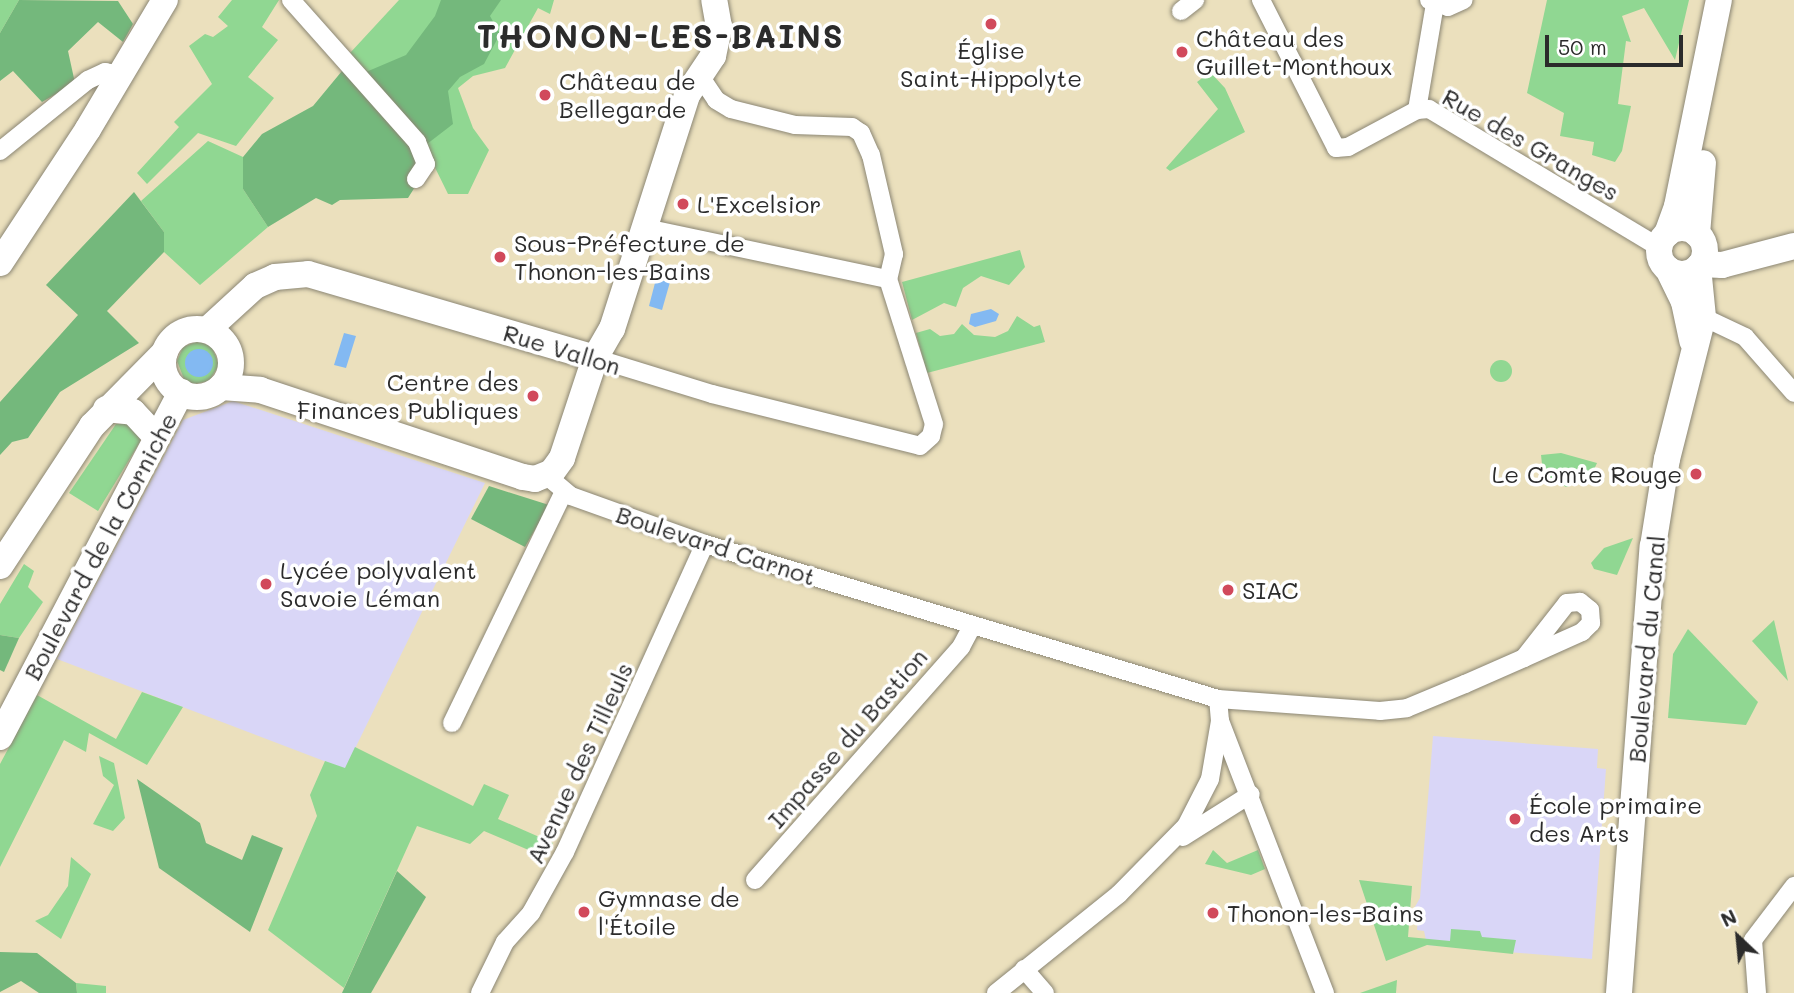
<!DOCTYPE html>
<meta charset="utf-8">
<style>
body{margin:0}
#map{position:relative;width:1794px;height:993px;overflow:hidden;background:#ebe0bd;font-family:Mali,sans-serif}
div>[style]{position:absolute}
.built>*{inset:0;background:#d9d6f7}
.green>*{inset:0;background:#90d792}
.round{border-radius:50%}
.forest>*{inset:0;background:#74b87c}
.water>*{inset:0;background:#83b9f2}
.roads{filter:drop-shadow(0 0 2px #8b8674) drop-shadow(0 0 2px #8b8674)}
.street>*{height:18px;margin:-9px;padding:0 9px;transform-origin:9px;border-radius:9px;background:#fff}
.secondary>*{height:26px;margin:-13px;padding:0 13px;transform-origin:13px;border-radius:13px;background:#fff}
.secondary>.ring{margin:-13px;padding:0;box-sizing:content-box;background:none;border:26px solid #fff;border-radius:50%}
.dots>*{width:19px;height:19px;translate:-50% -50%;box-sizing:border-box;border:4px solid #fff;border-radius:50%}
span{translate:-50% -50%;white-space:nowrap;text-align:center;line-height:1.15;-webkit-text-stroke:7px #fff;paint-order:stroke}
.poi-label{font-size:24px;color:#2b2b2b}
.left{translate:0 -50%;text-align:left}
.right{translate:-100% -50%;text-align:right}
.street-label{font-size:24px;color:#2b2b2b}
.district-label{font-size:32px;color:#2b2b2b;font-weight:700;letter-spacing:2px}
.north{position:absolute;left:1703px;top:902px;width:70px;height:70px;-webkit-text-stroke:5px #fff;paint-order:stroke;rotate:334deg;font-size:19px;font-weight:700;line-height:28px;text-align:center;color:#2b2b2b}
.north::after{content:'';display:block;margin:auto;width:24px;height:32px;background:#2b2b2b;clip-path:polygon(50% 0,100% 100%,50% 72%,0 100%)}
.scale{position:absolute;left:1545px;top:35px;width:138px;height:32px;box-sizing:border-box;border:4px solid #2b2b2b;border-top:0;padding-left:9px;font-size:21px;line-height:24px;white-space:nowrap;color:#2b2b2b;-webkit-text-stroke:5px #fff;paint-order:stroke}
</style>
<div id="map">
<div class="built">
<div style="clip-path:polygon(233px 401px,485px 483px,345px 769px,57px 659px,183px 420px)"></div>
<div style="clip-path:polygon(1433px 736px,1598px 749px,1597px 768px,1606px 769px,1592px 959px,1427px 945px,1424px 931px,1417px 930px,1418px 914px,1413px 910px,1420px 898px)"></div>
</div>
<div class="green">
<div style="clip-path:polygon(0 0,19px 0,0 33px)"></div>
<div style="clip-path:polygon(232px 0,279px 0,262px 27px,278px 40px,248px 77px,274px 98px,236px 146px,198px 133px,147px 184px,137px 173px,179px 127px,174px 122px,212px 84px,189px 46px,205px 34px,213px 37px,228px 26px,218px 17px)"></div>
<div style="clip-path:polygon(399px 0,554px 0,550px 14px,538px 8px,505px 68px,473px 76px,458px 88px,473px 128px,489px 150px,468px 194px,448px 194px,415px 127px,350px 53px)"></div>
<div style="clip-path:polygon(1547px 0,1689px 0,1675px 60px,1644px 8px,1622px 16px,1631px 42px,1626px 41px,1618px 104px,1631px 106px,1622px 151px,1615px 162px,1592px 155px,1594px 142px,1560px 136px,1564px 113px,1527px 93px)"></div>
<div style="clip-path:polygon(1210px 72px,1225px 88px,1245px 132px,1170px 171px,1166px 168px,1218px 109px,1197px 82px)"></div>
<div style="clip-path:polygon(208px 141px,243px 157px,243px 189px,268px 227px,200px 285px,164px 252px,164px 232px,141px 201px)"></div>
<div style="clip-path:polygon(1020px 250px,1025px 267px,1009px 285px,981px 276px,963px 288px,956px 307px,944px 303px,912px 320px,902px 282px)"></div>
<div style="clip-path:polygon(1017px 316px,1034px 327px,1040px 325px,1045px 342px,927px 373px,916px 333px,930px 329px,940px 336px,954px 334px,962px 324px,974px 335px,995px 337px,1008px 331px)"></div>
<div style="clip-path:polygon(198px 341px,212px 347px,219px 365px,209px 381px,194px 384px,184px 379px,177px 361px,183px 347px)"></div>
<div class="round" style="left:1490px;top:360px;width:22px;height:22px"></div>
<div style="clip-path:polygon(116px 424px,131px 424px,140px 430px,140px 442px,98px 511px,69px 493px)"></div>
<div style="clip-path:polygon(1561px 453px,1597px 463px,1590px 478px,1566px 487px,1543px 473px,1541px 455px)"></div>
<div style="clip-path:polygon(1633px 538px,1617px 575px,1594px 569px,1591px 563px,1604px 548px)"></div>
<div style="clip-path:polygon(24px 564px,34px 571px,28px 587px,43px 602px,19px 638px,0 635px,0 604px)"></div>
<div style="clip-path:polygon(1774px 620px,1788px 681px,1752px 641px)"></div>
<div style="clip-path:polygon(1688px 629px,1758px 702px,1746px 725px,1668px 718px,1673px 654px)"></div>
<div style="clip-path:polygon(142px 692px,183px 707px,147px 765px,89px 733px,86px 752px,64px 740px,0 867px,0 764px,37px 695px,116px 739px)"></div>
<div style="clip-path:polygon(355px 747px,473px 806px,484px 784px,509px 795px,498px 819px,553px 843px,545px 857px,484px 831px,470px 844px,417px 826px,344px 988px,268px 930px,317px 816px,310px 795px,325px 761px,345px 768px)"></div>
<div style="clip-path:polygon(99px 756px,114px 763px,125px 818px,113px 831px,93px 824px,114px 785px,103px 776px)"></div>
<div style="clip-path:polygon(1213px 850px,1227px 863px,1258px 850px,1265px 869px,1251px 875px,1205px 864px)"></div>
<div style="clip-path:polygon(71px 857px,91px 874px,61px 939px,35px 921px,48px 915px,68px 886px)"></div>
<div style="clip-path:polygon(1359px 880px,1412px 886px,1408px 937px,1450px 941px,1451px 929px,1480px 931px,1482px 937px,1516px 940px,1513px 954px,1427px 945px,1386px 961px)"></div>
<div style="clip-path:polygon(1397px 980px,1396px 993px,1360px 993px)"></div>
<div style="clip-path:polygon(76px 983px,106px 986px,106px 993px,77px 993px)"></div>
</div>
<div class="forest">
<div style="clip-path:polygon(19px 0,118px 1px,133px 24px,123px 42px,98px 22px,68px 51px,75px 83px,42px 102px,13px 71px,0 81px,0 33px)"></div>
<div style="clip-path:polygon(441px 0,501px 0,490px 16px,500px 34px,484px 64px,460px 77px,448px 91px,453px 124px,427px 144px,420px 179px,408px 198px,340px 200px,332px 205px,316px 198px,268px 227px,243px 189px,243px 157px,262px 134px,313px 106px,342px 71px,366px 72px,406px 55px,435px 16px)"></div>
<div style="clip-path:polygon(134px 192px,164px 232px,164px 252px,107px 311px,139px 343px,60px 392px,28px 438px,12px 442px,0 455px,0 402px,78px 315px,46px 285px)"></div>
<div style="clip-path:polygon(489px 486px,549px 505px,525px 547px,471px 519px)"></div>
<div style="clip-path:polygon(0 635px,19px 638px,4px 672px,0 670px)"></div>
<div style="clip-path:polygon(137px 779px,200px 823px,206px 843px,242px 860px,252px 835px,283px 848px,250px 932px,159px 868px)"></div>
<div style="clip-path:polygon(397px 871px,426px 897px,371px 993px,342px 993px)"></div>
<div style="clip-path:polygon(0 952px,37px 953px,76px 983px,77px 993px,39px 993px,21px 981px,0 992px)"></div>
</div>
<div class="water">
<div style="clip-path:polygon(656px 279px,670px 282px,662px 310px,649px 306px)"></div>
<div style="clip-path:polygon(991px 309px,999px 314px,996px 321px,975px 327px,969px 324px,971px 314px)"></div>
<div style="clip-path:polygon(344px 333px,356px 336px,346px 368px,334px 365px)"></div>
<div class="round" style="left:185px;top:349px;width:28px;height:28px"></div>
</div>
<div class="roads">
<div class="street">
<div style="left:291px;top:0;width:190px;rotate:48.4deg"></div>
<div style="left:417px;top:142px;width:24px;rotate:68deg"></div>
<div style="left:426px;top:164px;width:18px;rotate:124deg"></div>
<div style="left:1261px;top:0;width:166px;rotate:63.1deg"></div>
<div style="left:1336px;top:148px;width:12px;rotate:-5deg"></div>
<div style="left:1348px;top:147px;width:78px;rotate:-28.2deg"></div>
<div style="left:1417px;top:110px;width:12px;rotate:-5deg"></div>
<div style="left:1429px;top:109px;width:270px;rotate:31deg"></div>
<div style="left:1429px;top:0;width:20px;rotate:20deg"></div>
<div style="left:1448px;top:7px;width:17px;rotate:-24deg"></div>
<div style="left:1181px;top:11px;width:18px;rotate:-38deg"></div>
<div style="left:700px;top:76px;width:29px;rotate:56deg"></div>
<div style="left:716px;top:100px;width:17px;rotate:31deg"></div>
<div style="left:731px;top:109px;width:66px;rotate:14deg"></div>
<div style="left:795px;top:125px;width:57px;rotate:2deg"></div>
<div style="left:852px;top:127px;width:11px;rotate:34deg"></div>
<div style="left:861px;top:133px;width:24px;rotate:66deg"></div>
<div style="left:871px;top:155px;width:102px;rotate:76.9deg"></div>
<div style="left:894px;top:254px;width:26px;rotate:103deg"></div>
<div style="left:1417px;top:110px;width:108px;rotate:-80.4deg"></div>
<div style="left:0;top:151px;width:113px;rotate:-38.9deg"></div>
<div style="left:88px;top:80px;width:19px;rotate:-25deg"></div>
<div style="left:105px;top:72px;width:17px;rotate:10deg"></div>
<div style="left:645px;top:228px;width:248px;rotate:11.9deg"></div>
<div style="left:1703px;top:317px;width:47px;rotate:25.5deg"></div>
<div style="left:1745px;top:337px;width:74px;rotate:48.8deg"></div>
<div style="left:595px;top:358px;width:122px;rotate:17.1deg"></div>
<div style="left:712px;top:394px;width:214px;rotate:14deg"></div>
<div style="left:920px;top:446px;width:15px;rotate:-42deg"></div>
<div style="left:931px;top:436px;width:12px;rotate:-76deg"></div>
<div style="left:934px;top:424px;width:152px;rotate:-107.6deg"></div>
<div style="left:547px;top:476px;width:31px;rotate:40deg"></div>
<div style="left:571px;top:496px;width:142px;rotate:19.7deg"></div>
<div style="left:705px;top:544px;width:536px;rotate:16.81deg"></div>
<div style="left:1218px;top:699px;width:162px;rotate:4.2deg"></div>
<div style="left:1380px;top:711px;width:27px;rotate:-6deg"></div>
<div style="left:1407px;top:708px;width:63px;rotate:-22.5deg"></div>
<div style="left:1465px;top:684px;width:64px;rotate:-23.8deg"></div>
<div style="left:1524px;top:658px;width:64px;rotate:-24.1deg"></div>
<div style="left:1582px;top:632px;width:13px;rotate:-45deg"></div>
<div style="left:1591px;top:623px;width:13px;rotate:-94deg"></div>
<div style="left:1590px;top:610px;width:13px;rotate:-141deg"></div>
<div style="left:1580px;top:602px;width:13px;rotate:176deg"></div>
<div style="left:1567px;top:603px;width:70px;rotate:128deg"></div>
<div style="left:1220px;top:721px;width:292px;rotate:68.9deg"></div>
<div style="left:452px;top:723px;width:255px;rotate:-64.2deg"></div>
<div style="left:1183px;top:837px;width:80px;rotate:-32.3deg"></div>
<div style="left:755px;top:880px;width:311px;rotate:-48.5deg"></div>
<div style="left:961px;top:647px;width:24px;rotate:-62deg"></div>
<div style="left:1024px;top:969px;width:32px;rotate:49deg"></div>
<div style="left:480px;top:993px;width:57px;rotate:-63.9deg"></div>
<div style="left:505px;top:942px;width:39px;rotate:-48deg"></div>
<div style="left:531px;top:913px;width:70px;rotate:-60.9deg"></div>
<div style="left:565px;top:852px;width:338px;rotate:-65.6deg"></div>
<div style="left:996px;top:993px;width:158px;rotate:-38.8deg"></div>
<div style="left:1119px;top:894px;width:95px;rotate:-45.4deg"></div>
<div style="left:1186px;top:826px;width:53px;rotate:-62.9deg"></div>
<div style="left:1210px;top:779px;width:59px;rotate:-80.2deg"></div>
<div style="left:1220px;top:721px;width:22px;rotate:-95deg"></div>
<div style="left:1757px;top:993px;width:53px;rotate:-94.3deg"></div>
<div style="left:1753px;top:940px;width:68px;rotate:-52.8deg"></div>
</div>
<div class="secondary">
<div class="ring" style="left:1659px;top:228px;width:20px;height:20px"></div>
<div style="left:1667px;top:234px;width:30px;rotate:-70deg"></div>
<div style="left:1677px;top:206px;width:210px;rotate:-78.5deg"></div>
<div style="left:1697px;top:234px;width:71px;rotate:-85.2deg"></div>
<div style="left:0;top:263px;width:160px;rotate:-56.7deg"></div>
<div style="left:88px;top:129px;width:150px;rotate:-59.2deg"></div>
<div style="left:1701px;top:264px;width:21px;rotate:3deg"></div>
<div style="left:1722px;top:265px;width:74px;rotate:-14.8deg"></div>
<div style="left:1668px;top:269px;width:37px;rotate:64deg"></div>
<div style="left:1684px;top:302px;width:40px;rotate:78deg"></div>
<div class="ring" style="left:163px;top:329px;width:42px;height:42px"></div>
<div style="left:207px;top:330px;width:65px;rotate:-42.5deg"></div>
<div style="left:255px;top:286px;width:22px;rotate:-24deg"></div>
<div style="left:275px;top:277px;width:33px;rotate:-5deg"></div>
<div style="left:308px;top:274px;width:299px;rotate:16.3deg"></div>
<div style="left:221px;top:387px;width:39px;rotate:4deg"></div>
<div style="left:260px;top:390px;width:277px;rotate:18.3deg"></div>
<div style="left:523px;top:477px;width:12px;rotate:9deg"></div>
<div style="left:535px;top:479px;width:18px;rotate:-22deg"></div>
<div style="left:552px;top:472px;width:17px;rotate:-54deg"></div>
<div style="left:562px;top:458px;width:105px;rotate:-71.7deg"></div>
<div style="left:595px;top:358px;width:34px;rotate:-60deg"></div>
<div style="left:612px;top:329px;width:246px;rotate:-72.2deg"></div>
<div style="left:687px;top:95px;width:47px;rotate:-56.3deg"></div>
<div style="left:713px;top:56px;width:30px;rotate:-78deg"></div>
<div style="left:719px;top:27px;width:27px;rotate:-100deg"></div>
<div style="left:106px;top:409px;width:27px;rotate:6deg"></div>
<div style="left:133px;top:412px;width:35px;rotate:47deg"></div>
<div style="left:0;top:566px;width:168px;rotate:-56.7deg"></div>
<div style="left:92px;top:426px;width:104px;rotate:-45.4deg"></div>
<div style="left:0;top:737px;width:390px;rotate:-62.3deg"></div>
<div style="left:1619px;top:993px;width:448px;rotate:-85.7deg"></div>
<div style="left:1653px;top:546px;width:88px;rotate:-80.9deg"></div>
<div style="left:1667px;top:459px;width:146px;rotate:-75.8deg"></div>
<div style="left:1703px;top:317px;width:50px;rotate:-95.7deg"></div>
</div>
</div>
<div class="dots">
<div style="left:991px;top:24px;background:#d1495b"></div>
<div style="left:1182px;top:52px;background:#d1495b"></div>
<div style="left:545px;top:95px;background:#d1495b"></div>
<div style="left:683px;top:204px;background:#d1495b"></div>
<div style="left:500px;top:257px;background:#d1495b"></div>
<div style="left:533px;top:396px;background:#d1495b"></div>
<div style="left:1696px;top:474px;background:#d1495b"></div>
<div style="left:266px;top:584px;background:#d1495b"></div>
<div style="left:1228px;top:590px;background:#d1495b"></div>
<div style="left:1515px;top:819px;background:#d1495b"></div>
<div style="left:584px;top:912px;background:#d1495b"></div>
<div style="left:1213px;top:913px;background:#d1495b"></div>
</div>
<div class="poi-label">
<span class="left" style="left:1196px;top:52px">Château des<br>Guillet-Monthoux</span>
<span style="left:991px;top:64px">Église<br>Saint-Hippolyte</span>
<span class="left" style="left:559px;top:95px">Château de<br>Bellegarde</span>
<span class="left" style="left:697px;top:204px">L'Excelsior</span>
<span class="left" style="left:514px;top:257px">Sous-Préfecture de<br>Thonon-les-Bains</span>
<span class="right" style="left:519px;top:396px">Centre des<br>Finances Publiques</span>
<span class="right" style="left:1682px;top:474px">Le Comte Rouge</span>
<span class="left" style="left:280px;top:584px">Lycée polyvalent<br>Savoie Léman</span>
<span class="left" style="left:1242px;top:590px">SIAC</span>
<span class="left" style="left:1529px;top:819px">École primaire<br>des Arts</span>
<span class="left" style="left:598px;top:912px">Gymnase de<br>l'Étoile</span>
<span class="left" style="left:1227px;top:913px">Thonon-les-Bains</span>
</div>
<div class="street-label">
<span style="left:1531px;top:144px;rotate:30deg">Rue des Granges</span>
<span style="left:562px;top:349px;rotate:17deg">Rue Vallon</span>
<span style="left:716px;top:545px;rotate:18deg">Boulevard Carnot</span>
<span style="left:100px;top:546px;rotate:-62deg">Boulevard de la Corniche</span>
<span style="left:1646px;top:649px;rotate:-85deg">Boulevard du Canal</span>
<span style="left:847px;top:738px;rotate:-49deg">Impasse du Bastion</span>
<span style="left:579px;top:763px;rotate:-65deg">Avenue des Tilleuls</span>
</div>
<div class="district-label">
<span style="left:661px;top:35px">THONON-LES-BAINS</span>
</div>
<div class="north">N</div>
<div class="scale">50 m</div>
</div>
